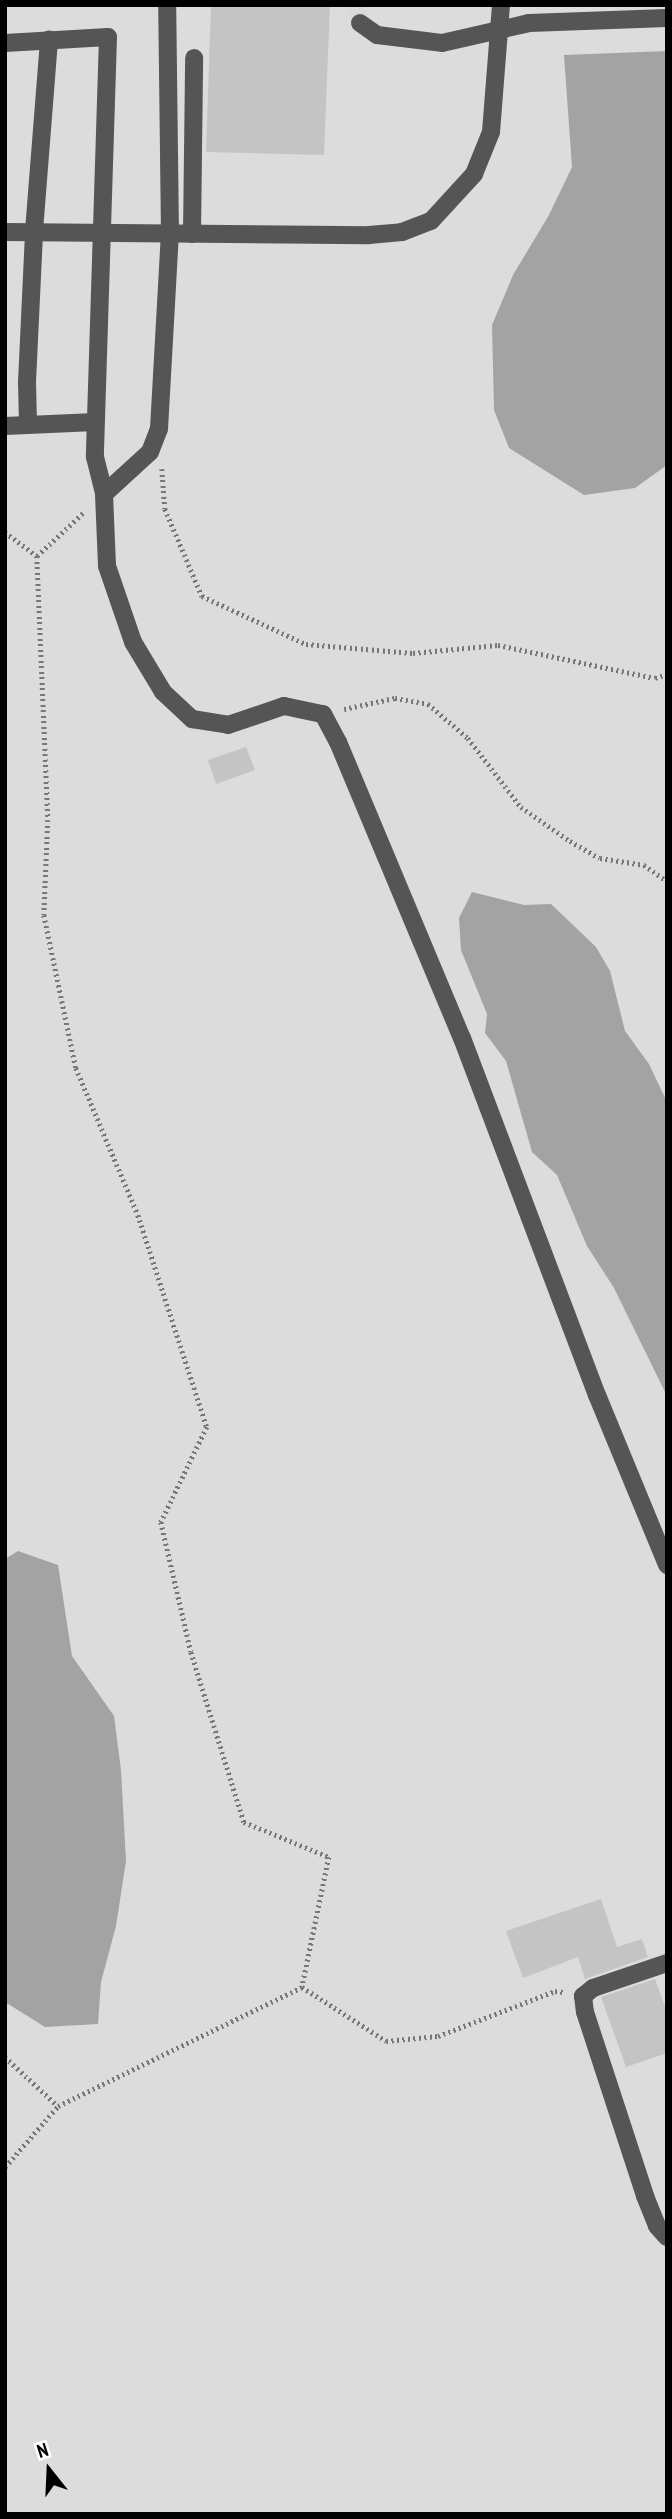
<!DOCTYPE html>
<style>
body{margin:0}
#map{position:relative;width:672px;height:2519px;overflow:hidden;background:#fff;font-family:"PT Sans Narrow",sans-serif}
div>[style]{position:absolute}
.green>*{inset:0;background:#dcdcdc}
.water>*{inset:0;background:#a3a3a3}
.building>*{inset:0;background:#c4c4c4}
.minor-tunnel>*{height:18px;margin-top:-9px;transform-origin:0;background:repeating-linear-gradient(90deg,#d9d9d9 0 18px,transparent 0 27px)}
.path>*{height:4.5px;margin-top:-2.25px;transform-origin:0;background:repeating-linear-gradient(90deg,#777 0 2px,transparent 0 5.5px)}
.minor>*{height:18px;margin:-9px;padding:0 9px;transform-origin:9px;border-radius:9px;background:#555}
span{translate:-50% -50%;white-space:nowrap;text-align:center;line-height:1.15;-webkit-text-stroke:6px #fff;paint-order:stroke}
.frame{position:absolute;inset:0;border:7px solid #000;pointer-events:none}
.north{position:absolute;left:14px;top:2435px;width:70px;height:70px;-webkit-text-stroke:5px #fff;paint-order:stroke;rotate:342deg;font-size:19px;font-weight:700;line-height:28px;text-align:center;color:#000}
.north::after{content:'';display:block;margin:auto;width:24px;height:32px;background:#000;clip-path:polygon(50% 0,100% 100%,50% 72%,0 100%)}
</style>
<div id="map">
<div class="green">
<div style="clip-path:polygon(5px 5px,667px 5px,667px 2514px,5px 2514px)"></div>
</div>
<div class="water">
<div style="clip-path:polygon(667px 51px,667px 465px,635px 488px,584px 495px,509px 448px,494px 410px,492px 325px,513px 275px,549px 215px,572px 167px,564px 55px)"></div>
<div style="clip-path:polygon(472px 892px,524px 905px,551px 904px,596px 947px,610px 971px,625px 1031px,649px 1064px,667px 1102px,667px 1396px,614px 1288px,587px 1246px,557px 1175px,532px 1152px,506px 1061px,485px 1033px,487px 1014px,461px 950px,459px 918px)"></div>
<div style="clip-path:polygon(18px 1551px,58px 1565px,72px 1656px,114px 1716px,121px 1770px,126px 1861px,116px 1926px,101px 1982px,98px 2024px,45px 2027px,5px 2002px,5px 1559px)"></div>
</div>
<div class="building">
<div style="clip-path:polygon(211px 5px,330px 5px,324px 155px,206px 152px)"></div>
<div style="clip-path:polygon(246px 747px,255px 770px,216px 784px,208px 760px)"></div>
<div style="clip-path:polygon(601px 1899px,617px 1947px,642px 1939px,648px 1957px,585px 1979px,578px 1957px,523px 1978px,506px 1931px)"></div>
<div style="clip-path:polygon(655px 1979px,667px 2012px,667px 2053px,626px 2067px,601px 1997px)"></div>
</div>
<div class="minor-tunnel">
<div style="left:356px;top:5px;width:18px;rotate:77deg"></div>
</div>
<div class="path">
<div style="left:162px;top:469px;width:40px;rotate:85.7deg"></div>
<div style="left:165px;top:509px;width:95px;rotate:67deg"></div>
<div style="left:202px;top:596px;width:115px;rotate:24.8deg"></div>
<div style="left:306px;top:644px;width:107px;rotate:4.8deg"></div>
<div style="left:413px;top:653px;width:85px;rotate:-5.4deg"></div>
<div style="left:498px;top:645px;width:160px;rotate:11.9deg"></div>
<div style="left:655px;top:678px;width:13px;rotate:-18deg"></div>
<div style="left:5px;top:532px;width:40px;rotate:37deg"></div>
<div style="left:37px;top:556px;width:264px;rotate:87.6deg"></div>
<div style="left:48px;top:820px;width:95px;rotate:92.4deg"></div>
<div style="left:44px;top:915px;width:156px;rotate:78.2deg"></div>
<div style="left:76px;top:1068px;width:160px;rotate:67.1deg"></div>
<div style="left:138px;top:1215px;width:223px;rotate:72deg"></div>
<div style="left:207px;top:1427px;width:106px;rotate:115.8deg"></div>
<div style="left:161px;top:1522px;width:133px;rotate:77deg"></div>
<div style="left:191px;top:1652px;width:178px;rotate:72.7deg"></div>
<div style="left:244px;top:1822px;width:92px;rotate:22.4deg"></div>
<div style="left:329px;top:1857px;width:133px;rotate:101.7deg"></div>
<div style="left:37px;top:556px;width:63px;rotate:-43.1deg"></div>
<div style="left:344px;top:709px;width:52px;rotate:-12.2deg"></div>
<div style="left:395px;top:698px;width:34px;rotate:10deg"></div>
<div style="left:428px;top:704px;width:52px;rotate:40.4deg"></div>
<div style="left:468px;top:738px;width:87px;rotate:52.5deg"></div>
<div style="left:521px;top:807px;width:60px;rotate:34.8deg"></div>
<div style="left:570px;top:841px;width:34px;rotate:30deg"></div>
<div style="left:600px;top:858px;width:45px;rotate:9deg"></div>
<div style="left:644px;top:865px;width:28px;rotate:35deg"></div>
<div style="left:302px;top:1987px;width:100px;rotate:32.7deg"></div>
<div style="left:386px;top:2041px;width:52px;rotate:-5.5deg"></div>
<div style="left:438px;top:2036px;width:125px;rotate:-21deg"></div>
<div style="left:555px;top:1991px;width:8px;rotate:7deg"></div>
<div style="left:5px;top:2057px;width:72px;rotate:42.8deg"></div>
<div style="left:5px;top:2167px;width:81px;rotate:-49deg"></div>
<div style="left:58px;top:2106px;width:271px;rotate:-26deg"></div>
</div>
<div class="minor">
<div style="left:360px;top:23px;width:21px;rotate:35deg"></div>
<div style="left:377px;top:35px;width:65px;rotate:7deg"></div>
<div style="left:442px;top:43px;width:89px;rotate:-12.9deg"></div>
<div style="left:529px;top:23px;width:138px;rotate:-2.1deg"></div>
<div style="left:5px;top:43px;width:103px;rotate:-3.3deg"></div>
<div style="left:108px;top:37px;width:420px;rotate:91.8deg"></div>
<div style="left:95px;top:457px;width:38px;rotate:76deg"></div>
<div style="left:104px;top:494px;width:72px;rotate:87.6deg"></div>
<div style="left:107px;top:566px;width:80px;rotate:71.1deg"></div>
<div style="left:133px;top:642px;width:58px;rotate:59deg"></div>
<div style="left:163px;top:692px;width:40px;rotate:43deg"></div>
<div style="left:192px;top:719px;width:36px;rotate:9deg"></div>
<div style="left:228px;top:725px;width:59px;rotate:-18.7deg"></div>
<div style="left:284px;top:706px;width:40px;rotate:12deg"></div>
<div style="left:323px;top:714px;width:32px;rotate:62deg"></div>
<div style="left:338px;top:742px;width:321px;rotate:67.3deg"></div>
<div style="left:462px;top:1038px;width:382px;rotate:69.3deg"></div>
<div style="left:597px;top:1395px;width:184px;rotate:67.6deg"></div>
<div style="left:5px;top:232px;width:364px;rotate:0.5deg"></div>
<div style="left:369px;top:235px;width:33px;rotate:-5deg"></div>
<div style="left:402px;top:232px;width:31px;rotate:-21deg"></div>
<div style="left:431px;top:221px;width:64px;rotate:-47.5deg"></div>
<div style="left:474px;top:174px;width:45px;rotate:-68deg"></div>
<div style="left:491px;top:132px;width:127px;rotate:-85.5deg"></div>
<div style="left:192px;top:234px;width:176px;rotate:-89.3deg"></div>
<div style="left:28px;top:425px;width:43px;rotate:-91.3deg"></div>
<div style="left:27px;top:382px;width:151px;rotate:-87.3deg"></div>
<div style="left:34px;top:231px;width:192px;rotate:-85.5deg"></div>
<div style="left:5px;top:426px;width:90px;rotate:-2.5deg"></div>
<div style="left:104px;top:494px;width:62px;rotate:-42.4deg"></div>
<div style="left:150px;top:452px;width:25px;rotate:-69deg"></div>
<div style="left:159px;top:429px;width:194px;rotate:-86.8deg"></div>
<div style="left:170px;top:235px;width:230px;rotate:-90.7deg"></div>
<div style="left:667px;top:1963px;width:78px;rotate:161.3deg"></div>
<div style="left:593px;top:1988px;width:13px;rotate:141deg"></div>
<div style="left:583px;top:1996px;width:16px;rotate:83deg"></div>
<div style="left:585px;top:2012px;width:194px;rotate:71.9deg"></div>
<div style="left:645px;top:2196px;width:32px;rotate:68deg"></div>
<div style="left:657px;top:2226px;width:15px;rotate:48deg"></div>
</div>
<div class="frame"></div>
<div class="north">N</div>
</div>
